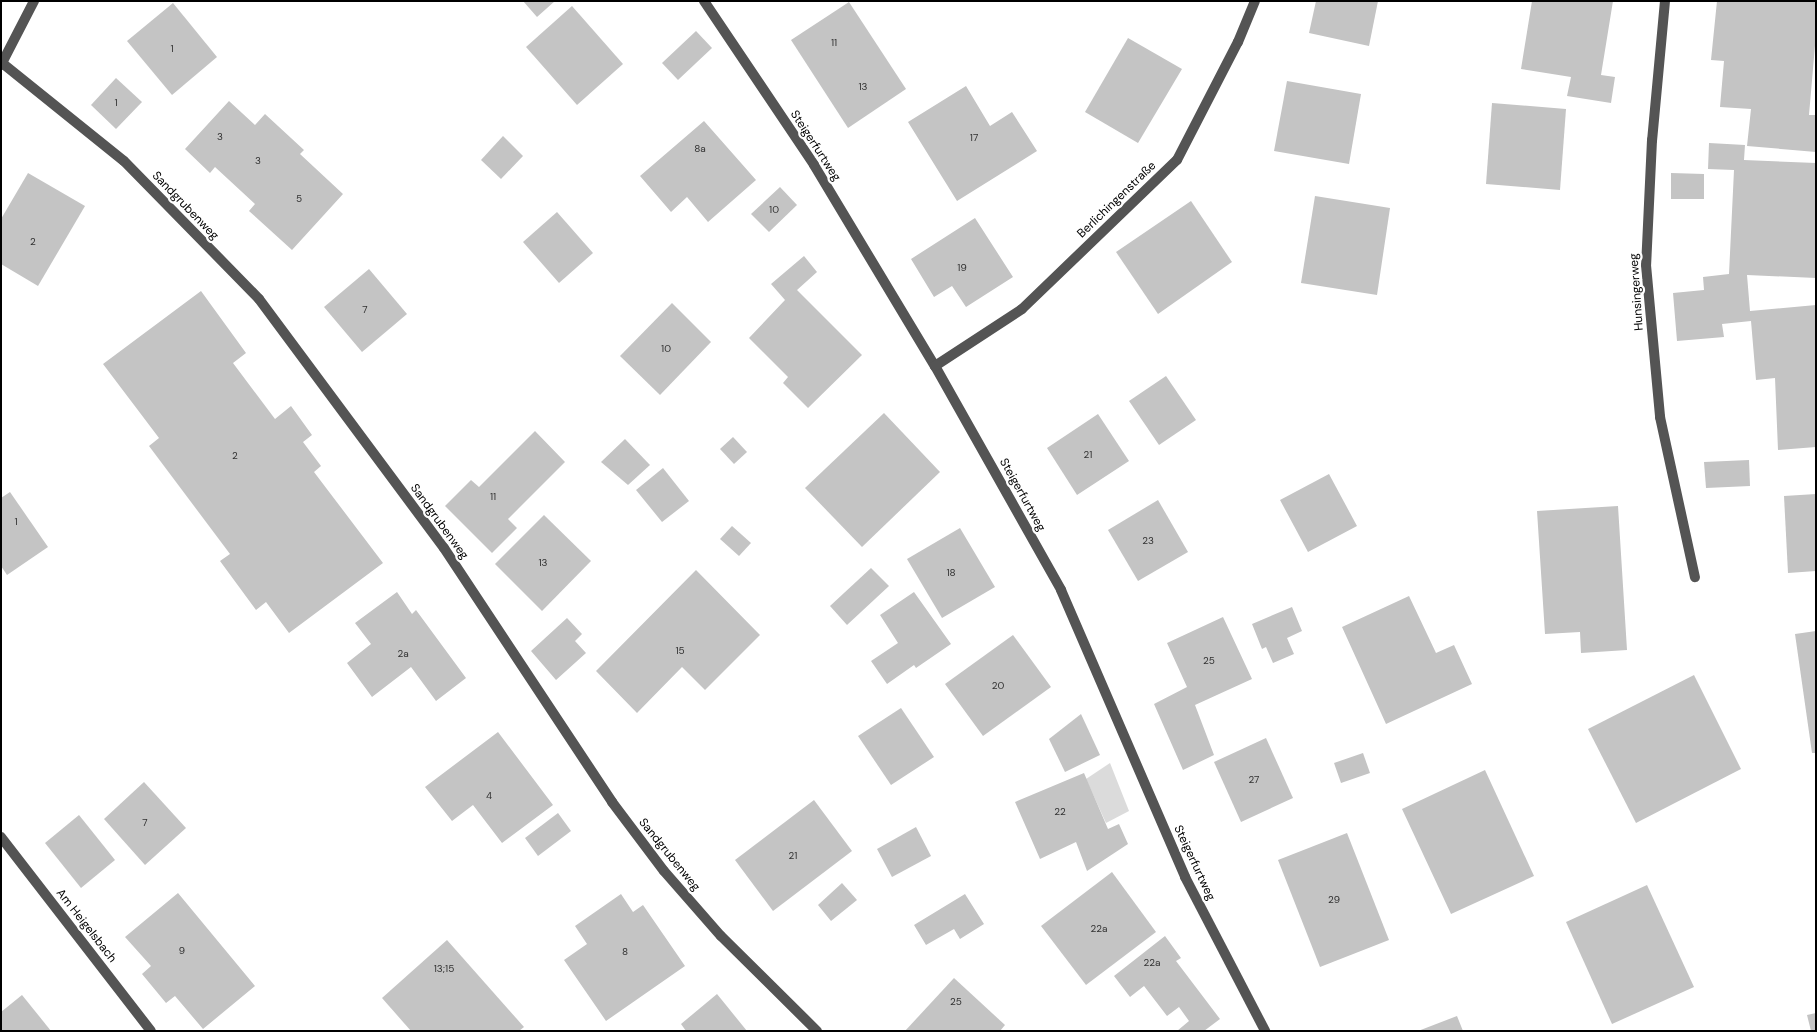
<!DOCTYPE html>
<meta charset="utf-8">
<style>
body{margin:0}
#map{position:relative;width:1817px;height:1032px;overflow:hidden;background:#fff;font-family:"DM Sans",sans-serif}
div>[style]{position:absolute}
.green>*{inset:0;background:#dbdbdb}
.building>*{inset:0;background:#c4c4c4}
.minor>*{height:10px;margin:-5px;padding:0 5px;transform-origin:5px;border-radius:5px;background:#545454}
.tertiary>*{height:10px;margin:-5px;padding:0 5px;transform-origin:5px;border-radius:5px;background:#545454}
span{translate:-50% -50%;white-space:nowrap;text-align:center;line-height:1.15;-webkit-text-stroke:4.5px #fff;paint-order:stroke}
.number-label{font-size:10px;color:#313131}
.number-label span{-webkit-text-stroke-width:0}
.street-label{font-size:12px;color:#000}
.frame{position:absolute;inset:0;border:2px solid #000;pointer-events:none}
</style>
<div id="map">
<div class="green">
<div style="clip-path:polygon(1110px 763px,1129px 811px,1106px 823px,1086px 779px)"></div>
</div>
<div class="building">
<div style="clip-path:polygon(523px 1px,555px 1px,537px 17px)"></div>
<div style="clip-path:polygon(1316px 1px,1378px 1px,1369px 46px,1309px 33px)"></div>
<div style="clip-path:polygon(1532px 1px,1613px 1px,1601px 75px,1615px 77px,1611px 103px,1567px 96px,1571px 77px,1521px 69px)"></div>
<div style="clip-path:polygon(1717px 1px,1816px 1px,1816px 34px,1809px 115px,1816px 115px,1816px 152px,1747px 146px,1751px 109px,1720px 107px,1724px 61px,1711px 60px)"></div>
<div style="clip-path:polygon(849px 2px,906px 89px,848px 128px,791px 40px)"></div>
<div style="clip-path:polygon(173px 3px,217px 57px,172px 95px,127px 41px)"></div>
<div style="clip-path:polygon(572px 6px,623px 64px,577px 105px,526px 47px)"></div>
<div style="clip-path:polygon(696px 31px,712px 48px,678px 80px,662px 63px)"></div>
<div style="clip-path:polygon(1128px 38px,1182px 69px,1138px 143px,1085px 112px)"></div>
<div style="clip-path:polygon(116px 78px,142px 102px,116px 129px,91px 105px)"></div>
<div style="clip-path:polygon(1287px 81px,1361px 94px,1349px 164px,1274px 151px)"></div>
<div style="clip-path:polygon(966px 86px,990px 126px,1012px 112px,1037px 151px,957px 201px,908px 122px)"></div>
<div style="clip-path:polygon(229px 101px,255px 125px,265px 114px,304px 150px,300px 154px,343px 194px,292px 250px,249px 211px,255px 204px,215px 167px,210px 173px,185px 149px)"></div>
<div style="clip-path:polygon(1492px 103px,1566px 109px,1560px 190px,1486px 184px)"></div>
<div style="clip-path:polygon(704px 121px,756px 180px,708px 222px,687px 197px,671px 212px,640px 176px)"></div>
<div style="clip-path:polygon(503px 136px,523px 156px,501px 179px,481px 160px)"></div>
<div style="clip-path:polygon(1709px 143px,1745px 145px,1744px 160px,1816px 163px,1816px 278px,1747px 275px,1750px 311px,1816px 305px,1816px 447px,1778px 450px,1775px 378px,1756px 380px,1751px 321px,1722px 324px,1724px 337px,1677px 341px,1673px 293px,1704px 290px,1703px 277px,1729px 274px,1734px 170px,1708px 169px)"></div>
<div style="clip-path:polygon(28px 173px,85px 206px,38px 286px,1px 264px,1px 219px)"></div>
<div style="clip-path:polygon(1671px 173px,1704px 174px,1704px 199px,1671px 199px)"></div>
<div style="clip-path:polygon(780px 187px,797px 205px,769px 232px,751px 214px)"></div>
<div style="clip-path:polygon(1315px 196px,1390px 208px,1377px 295px,1301px 283px)"></div>
<div style="clip-path:polygon(1191px 201px,1232px 262px,1158px 314px,1116px 252px)"></div>
<div style="clip-path:polygon(557px 212px,593px 253px,559px 283px,523px 242px)"></div>
<div style="clip-path:polygon(975px 218px,1013px 277px,966px 307px,952px 286px,934px 297px,911px 259px)"></div>
<div style="clip-path:polygon(804px 256px,817px 272px,797px 290px,862px 355px,808px 408px,783px 383px,788px 377px,749px 338px,785px 300px,771px 284px)"></div>
<div style="clip-path:polygon(369px 269px,407px 314px,362px 352px,324px 307px)"></div>
<div style="clip-path:polygon(201px 291px,246px 353px,233px 363px,275px 419px,291px 406px,312px 435px,303px 442px,321px 466px,314px 472px,383px 563px,289px 633px,266px 602px,256px 610px,220px 561px,230px 554px,149px 446px,159px 438px,103px 364px)"></div>
<div style="clip-path:polygon(672px 303px,711px 342px,660px 395px,620px 356px)"></div>
<div style="clip-path:polygon(1166px 376px,1196px 420px,1159px 445px,1129px 401px)"></div>
<div style="clip-path:polygon(884px 413px,940px 472px,862px 547px,805px 488px)"></div>
<div style="clip-path:polygon(1098px 414px,1129px 461px,1077px 495px,1047px 448px)"></div>
<div style="clip-path:polygon(535px 431px,565px 462px,508px 519px,517px 528px,492px 553px,445px 506px,471px 480px,479px 487px)"></div>
<div style="clip-path:polygon(733px 437px,747px 452px,734px 464px,720px 449px)"></div>
<div style="clip-path:polygon(625px 439px,650px 465px,628px 485px,601px 462px)"></div>
<div style="clip-path:polygon(1749px 460px,1750px 486px,1706px 488px,1704px 462px)"></div>
<div style="clip-path:polygon(663px 468px,689px 501px,662px 522px,636px 490px)"></div>
<div style="clip-path:polygon(1329px 474px,1357px 526px,1308px 552px,1280px 500px)"></div>
<div style="clip-path:polygon(10px 492px,48px 547px,7px 575px,1px 566px,1px 498px)"></div>
<div style="clip-path:polygon(1816px 494px,1816px 571px,1788px 573px,1784px 496px)"></div>
<div style="clip-path:polygon(1158px 500px,1188px 552px,1138px 581px,1108px 530px)"></div>
<div style="clip-path:polygon(1618px 506px,1627px 650px,1581px 653px,1580px 632px,1545px 634px,1537px 511px)"></div>
<div style="clip-path:polygon(544px 515px,591px 561px,542px 611px,495px 564px)"></div>
<div style="clip-path:polygon(732px 526px,751px 543px,739px 556px,720px 539px)"></div>
<div style="clip-path:polygon(960px 528px,995px 587px,942px 618px,907px 559px)"></div>
<div style="clip-path:polygon(871px 568px,889px 586px,847px 625px,830px 606px)"></div>
<div style="clip-path:polygon(696px 570px,760px 635px,705px 690px,682px 667px,637px 713px,596px 671px)"></div>
<div style="clip-path:polygon(397px 592px,412px 614px,416px 610px,466px 678px,436px 701px,411px 667px,372px 697px,347px 663px,371px 644px,355px 623px)"></div>
<div style="clip-path:polygon(914px 592px,951px 644px,916px 668px,914px 665px,887px 684px,871px 661px,898px 643px,880px 615px)"></div>
<div style="clip-path:polygon(1409px 596px,1436px 653px,1454px 645px,1472px 684px,1386px 724px,1342px 627px)"></div>
<div style="clip-path:polygon(1292px 607px,1302px 631px,1287px 638px,1294px 654px,1273px 663px,1266px 647px,1262px 649px,1252px 624px)"></div>
<div style="clip-path:polygon(1223px 617px,1252px 679px,1195px 705px,1214px 755px,1183px 770px,1154px 704px,1187px 687px,1167px 643px)"></div>
<div style="clip-path:polygon(567px 618px,582px 634px,575px 641px,586px 653px,556px 680px,531px 651px)"></div>
<div style="clip-path:polygon(1816px 631px,1816px 753px,1812px 753px,1795px 634px)"></div>
<div style="clip-path:polygon(1013px 635px,1051px 687px,983px 736px,945px 684px)"></div>
<div style="clip-path:polygon(1694px 675px,1741px 769px,1636px 823px,1588px 729px)"></div>
<div style="clip-path:polygon(901px 708px,934px 757px,891px 785px,858px 736px)"></div>
<div style="clip-path:polygon(1081px 714px,1100px 755px,1065px 772px,1049px 739px)"></div>
<div style="clip-path:polygon(498px 732px,553px 805px,502px 843px,473px 805px,452px 821px,425px 787px)"></div>
<div style="clip-path:polygon(1266px 738px,1293px 798px,1241px 822px,1214px 762px)"></div>
<div style="clip-path:polygon(1363px 753px,1370px 773px,1341px 783px,1334px 763px)"></div>
<div style="clip-path:polygon(1485px 770px,1534px 876px,1451px 914px,1402px 809px)"></div>
<div style="clip-path:polygon(1084px 773px,1108px 829px,1119px 824px,1128px 844px,1087px 871px,1076px 842px,1040px 859px,1015px 802px)"></div>
<div style="clip-path:polygon(144px 782px,186px 828px,145px 865px,104px 819px)"></div>
<div style="clip-path:polygon(814px 800px,852px 851px,773px 911px,735px 860px)"></div>
<div style="clip-path:polygon(558px 813px,571px 831px,538px 856px,525px 838px)"></div>
<div style="clip-path:polygon(79px 815px,115px 860px,81px 888px,45px 843px)"></div>
<div style="clip-path:polygon(916px 827px,931px 856px,892px 877px,877px 849px)"></div>
<div style="clip-path:polygon(1347px 833px,1389px 940px,1320px 967px,1278px 860px)"></div>
<div style="clip-path:polygon(1112px 872px,1156px 932px,1086px 985px,1041px 926px)"></div>
<div style="clip-path:polygon(842px 883px,857px 900px,831px 921px,818px 905px)"></div>
<div style="clip-path:polygon(1647px 885px,1694px 987px,1612px 1024px,1566px 922px)"></div>
<div style="clip-path:polygon(178px 893px,255px 986px,203px 1029px,175px 996px,166px 1003px,142px 974px,151px 966px,125px 937px)"></div>
<div style="clip-path:polygon(621px 894px,633px 912px,643px 905px,685px 966px,606px 1021px,564px 960px,587px 944px,575px 926px)"></div>
<div style="clip-path:polygon(965px 894px,984px 924px,960px 939px,954px 929px,926px 945px,914px 925px)"></div>
<div style="clip-path:polygon(1165px 936px,1181px 958px,1176px 961px,1220px 1019px,1204px 1031px,1177px 1031px,1189px 1021px,1179px 1007px,1167px 1016px,1144px 986px,1130px 997px,1114px 976px)"></div>
<div style="clip-path:polygon(447px 940px,524px 1027px,519px 1031px,411px 1031px,382px 998px)"></div>
<div style="clip-path:polygon(954px 978px,1005px 1025px,1000px 1031px,905px 1031px)"></div>
<div style="clip-path:polygon(717px 994px,747px 1031px,686px 1031px,681px 1024px)"></div>
<div style="clip-path:polygon(22px 995px,39px 1016px,51px 1031px,1px 1031px,1px 1012px)"></div>
<div style="clip-path:polygon(1816px 1013px,1816px 1031px,1811px 1031px,1807px 1015px)"></div>
<div style="clip-path:polygon(1457px 1016px,1463px 1031px,1418px 1031px)"></div>
</div>
<div class="minor">
<div style="left:704px;top:1px;width:197px;rotate:56.1deg"></div>
<div style="left:814px;top:165px;width:235px;rotate:59deg"></div>
<div style="left:935px;top:366px;width:257px;rotate:60.6deg"></div>
<div style="left:1061px;top:590px;width:313px;rotate:66.6deg"></div>
<div style="left:1185px;top:877px;width:174px;rotate:62.5deg"></div>
<div style="left:1665px;top:1px;width:140px;rotate:95.3deg"></div>
<div style="left:1652px;top:140px;width:125px;rotate:92.7deg"></div>
<div style="left:1646px;top:265px;width:153px;rotate:84.7deg"></div>
<div style="left:1660px;top:417px;width:164px;rotate:77.7deg"></div>
<div style="left:2px;top:63px;width:156px;rotate:38.8deg"></div>
<div style="left:124px;top:161px;width:193px;rotate:45.6deg"></div>
<div style="left:259px;top:299px;width:310px;rotate:53.4deg"></div>
<div style="left:444px;top:548px;width:305px;rotate:56.5deg"></div>
<div style="left:612px;top:802px;width:86px;rotate:53deg"></div>
<div style="left:664px;top:871px;width:86px;rotate:48.8deg"></div>
<div style="left:721px;top:936px;width:135px;rotate:44.7deg"></div>
<div style="left:935px;top:366px;width:104px;rotate:-33.2deg"></div>
<div style="left:1022px;top:309px;width:215px;rotate:-43.9deg"></div>
<div style="left:1177px;top:160px;width:133px;rotate:-62.7deg"></div>
<div style="left:1238px;top:42px;width:44px;rotate:-67.5deg"></div>
<div style="left:1px;top:837px;width:245px;rotate:52.3deg"></div>
</div>
<div class="tertiary">
<div style="left:1px;top:65px;width:72px;rotate:-62.7deg"></div>
</div>
<div class="number-label">
<span style="left:834px;top:43px">11</span>
<span style="left:172px;top:49px">1</span>
<span style="left:863px;top:87px">13</span>
<span style="left:116px;top:103px">1</span>
<span style="left:220px;top:137px">3</span>
<span style="left:974px;top:138px">17</span>
<span style="left:700px;top:149px">8a</span>
<span style="left:258px;top:161px">3</span>
<span style="left:299px;top:199px">5</span>
<span style="left:774px;top:210px">10</span>
<span style="left:33px;top:242px">2</span>
<span style="left:962px;top:268px">19</span>
<span style="left:365px;top:310px">7</span>
<span style="left:666px;top:349px">10</span>
<span style="left:1088px;top:455px">21</span>
<span style="left:235px;top:456px">2</span>
<span style="left:493px;top:497px">11</span>
<span style="left:16px;top:522px">1</span>
<span style="left:1148px;top:541px">23</span>
<span style="left:543px;top:563px">13</span>
<span style="left:951px;top:573px">18</span>
<span style="left:680px;top:651px">15</span>
<span style="left:403px;top:654px">2a</span>
<span style="left:1209px;top:661px">25</span>
<span style="left:998px;top:686px">20</span>
<span style="left:1254px;top:780px">27</span>
<span style="left:489px;top:796px">4</span>
<span style="left:1060px;top:812px">22</span>
<span style="left:145px;top:823px">7</span>
<span style="left:793px;top:856px">21</span>
<span style="left:1334px;top:900px">29</span>
<span style="left:1099px;top:929px">22a</span>
<span style="left:182px;top:951px">9</span>
<span style="left:625px;top:952px">8</span>
<span style="left:1152px;top:963px">22a</span>
<span style="left:444px;top:969px">13;15</span>
<span style="left:956px;top:1002px">25</span>
</div>
<div class="street-label">
<span style="left:815px;top:146px;rotate:57deg">Steigerfurtweg</span>
<span style="left:1117px;top:200px;rotate:-44deg">Berlichingenstraße</span>
<span style="left:185px;top:206px;rotate:46deg">Sandgrubenweg</span>
<span style="left:1637px;top:292px;rotate:-94deg">Hunsingerweg</span>
<span style="left:1022px;top:495px;rotate:61deg">Steigerfurtweg</span>
<span style="left:439px;top:522px;rotate:54deg">Sandgrubenweg</span>
<span style="left:669px;top:855px;rotate:51deg">Sandgrubenweg</span>
<span style="left:1194px;top:863px;rotate:65deg">Steigerfurtweg</span>
<span style="left:86px;top:926px;rotate:52deg">Am Heigelsbach</span>
</div>
<div class="frame"></div>
</div>
